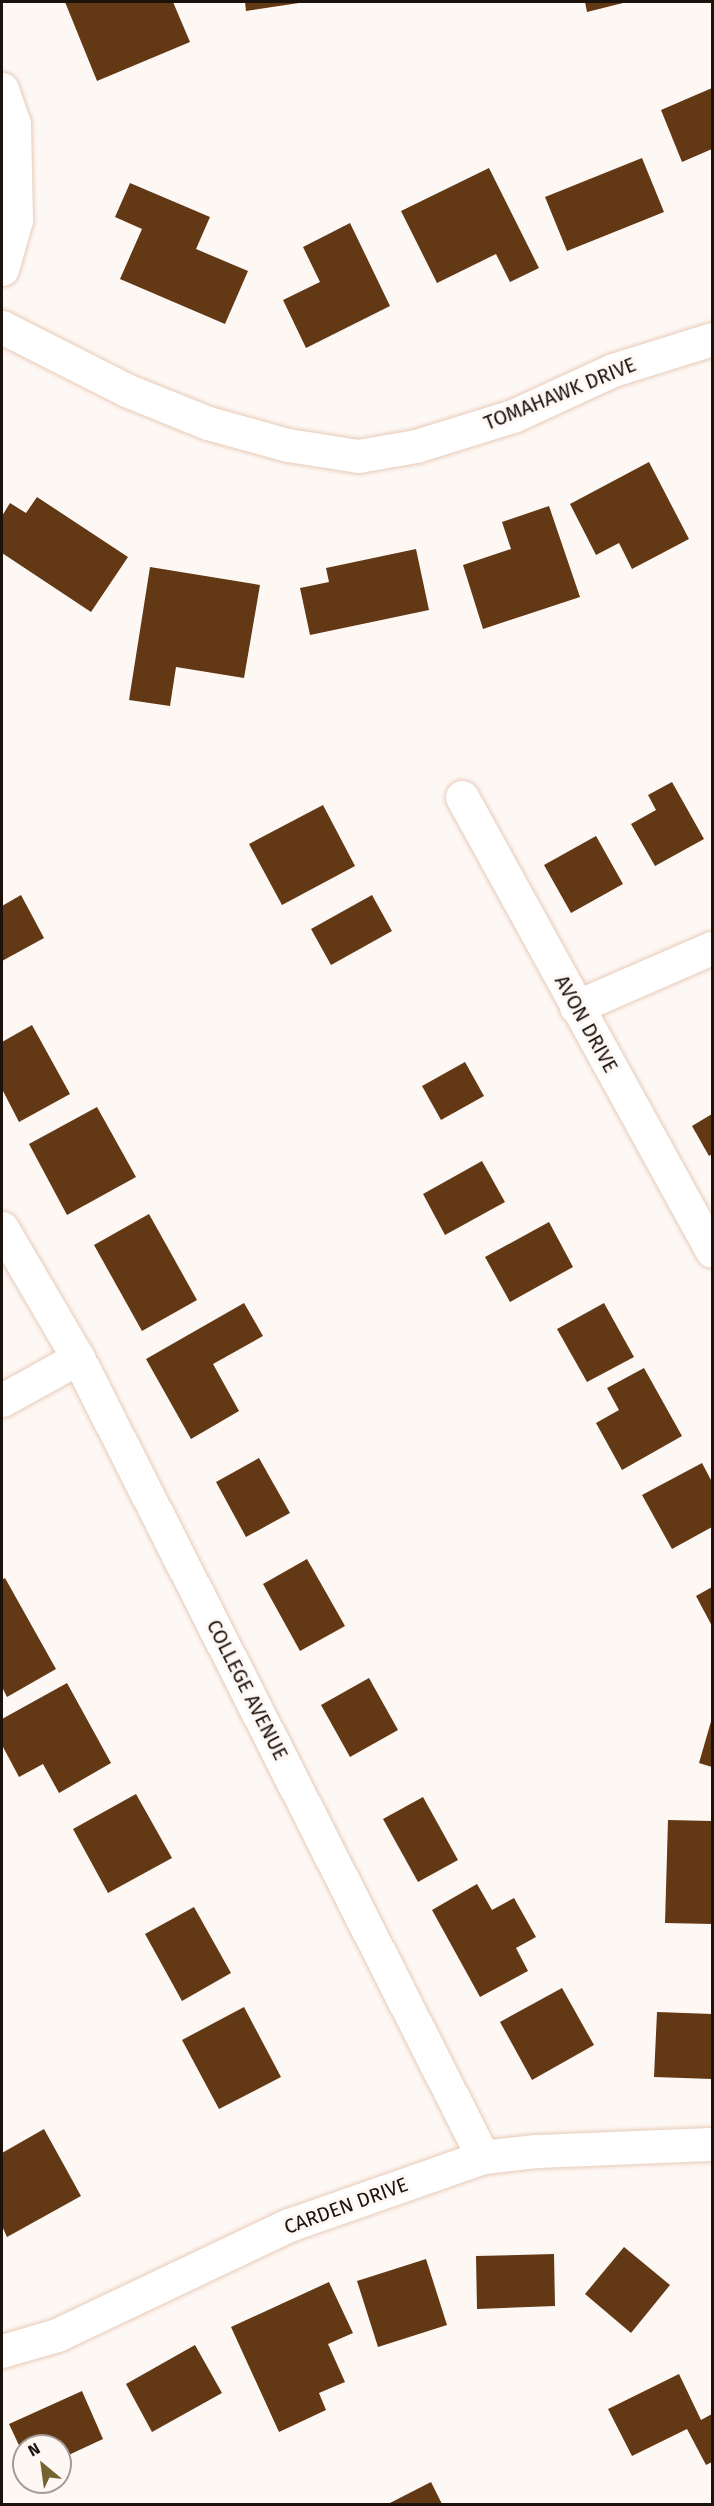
<!DOCTYPE html>
<style>
body{margin:0}
#map{position:relative;width:714px;height:2506px;overflow:hidden;background:#fef8f5;font-family:"Fira Sans",sans-serif}
div>[style]{position:absolute}
.building>*{inset:0;background:#633814}
.roads{filter:drop-shadow(0 0 2px #e6cbb8) drop-shadow(0 0 2px #e6cbb8)}
.street>*{height:33px;margin:-16.5px;padding:0 16.5px;transform-origin:16.5px;border-radius:16.5px;background:#fff}
span{translate:-50% -50%;white-space:nowrap;text-align:center;line-height:1.15;-webkit-text-stroke:6px #fef8f5;paint-order:stroke}
.street-label{font-size:20px;color:#1b120c}
.frame{position:absolute;inset:0;border:3px solid #1b120c;pointer-events:none}
.north{position:absolute;left:12px;top:2434px;width:60px;height:60px;box-sizing:border-box;background:#fef8f5;border:2px solid #a39c98;border-radius:50%;rotate:331deg;font-size:16px;font-weight:700;line-height:24px;text-align:center;color:#1b120c}
.north::after{content:'';display:block;margin:auto;width:21px;height:27px;background:#746432;clip-path:polygon(50% 0,100% 100%,50% 72%,0 100%)}
</style>
<div id="map">
<div class="building">
<div style="clip-path:polygon(65px 2px,173px 2px,190px 42px,97px 81px)"></div>
<div style="clip-path:polygon(245px 2px,299px 2px,299px 3px,246px 11px)"></div>
<div style="clip-path:polygon(585px 2px,627px 2px,587px 12px)"></div>
<div style="clip-path:polygon(712px 88px,712px 149px,682px 162px,661px 110px)"></div>
<div style="clip-path:polygon(642px 158px,664px 212px,567px 251px,545px 197px)"></div>
<div style="clip-path:polygon(489px 168px,539px 268px,510px 282px,496px 254px,437px 283px,401px 211px)"></div>
<div style="clip-path:polygon(130px 183px,210px 217px,196px 249px,248px 271px,225px 324px,120px 279px,142px 229px,115px 217px)"></div>
<div style="clip-path:polygon(350px 223px,390px 306px,306px 348px,283px 300px,320px 282px,303px 247px)"></div>
<div style="clip-path:polygon(649px 462px,689px 539px,632px 569px,619px 543px,596px 555px,570px 504px)"></div>
<div style="clip-path:polygon(37px 497px,128px 557px,91px 612px,2px 553px,2px 516px,10px 503px,26px 513px)"></div>
<div style="clip-path:polygon(549px 506px,580px 597px,483px 629px,463px 565px,511px 549px,502px 522px)"></div>
<div style="clip-path:polygon(416px 549px,429px 610px,310px 635px,300px 588px,329px 582px,326px 568px)"></div>
<div style="clip-path:polygon(150px 567px,260px 585px,244px 678px,176px 667px,170px 706px,129px 700px)"></div>
<div style="clip-path:polygon(672px 782px,704px 839px,655px 866px,631px 824px,656px 810px,648px 795px)"></div>
<div style="clip-path:polygon(323px 805px,355px 866px,282px 905px,249px 844px)"></div>
<div style="clip-path:polygon(596px 836px,623px 884px,571px 913px,544px 865px)"></div>
<div style="clip-path:polygon(21px 895px,44px 938px,2px 961px,2px 906px)"></div>
<div style="clip-path:polygon(372px 895px,392px 931px,331px 965px,311px 929px)"></div>
<div style="clip-path:polygon(32px 1025px,70px 1094px,19px 1122px,2px 1089px,2px 1042px)"></div>
<div style="clip-path:polygon(465px 1062px,484px 1096px,441px 1120px,422px 1086px)"></div>
<div style="clip-path:polygon(97px 1107px,136px 1177px,67px 1215px,29px 1144px)"></div>
<div style="clip-path:polygon(712px 1114px,712px 1154px,709px 1156px,692px 1126px)"></div>
<div style="clip-path:polygon(482px 1161px,505px 1202px,445px 1235px,423px 1194px)"></div>
<div style="clip-path:polygon(149px 1214px,197px 1300px,142px 1331px,94px 1245px)"></div>
<div style="clip-path:polygon(549px 1222px,573px 1267px,510px 1302px,485px 1257px)"></div>
<div style="clip-path:polygon(244px 1303px,263px 1336px,213px 1364px,239px 1411px,191px 1439px,146px 1359px)"></div>
<div style="clip-path:polygon(604px 1303px,634px 1357px,587px 1382px,557px 1329px)"></div>
<div style="clip-path:polygon(644px 1368px,682px 1436px,622px 1470px,596px 1423px,619px 1410px,607px 1388px)"></div>
<div style="clip-path:polygon(259px 1458px,290px 1513px,246px 1537px,216px 1482px)"></div>
<div style="clip-path:polygon(702px 1463px,712px 1482px,712px 1527px,672px 1549px,642px 1495px)"></div>
<div style="clip-path:polygon(307px 1559px,345px 1626px,300px 1651px,263px 1584px)"></div>
<div style="clip-path:polygon(5px 1578px,56px 1669px,7px 1697px,2px 1687px,2px 1580px)"></div>
<div style="clip-path:polygon(712px 1587px,712px 1626px,696px 1596px)"></div>
<div style="clip-path:polygon(369px 1678px,398px 1730px,350px 1757px,321px 1705px)"></div>
<div style="clip-path:polygon(67px 1683px,111px 1763px,59px 1793px,43px 1764px,19px 1777px,2px 1745px,2px 1719px)"></div>
<div style="clip-path:polygon(712px 1718px,712px 1767px,699px 1763px)"></div>
<div style="clip-path:polygon(136px 1794px,172px 1858px,108px 1893px,73px 1829px)"></div>
<div style="clip-path:polygon(423px 1797px,458px 1860px,418px 1882px,383px 1819px)"></div>
<div style="clip-path:polygon(668px 1820px,712px 1821px,712px 1924px,665px 1923px)"></div>
<div style="clip-path:polygon(477px 1884px,492px 1910px,514px 1898px,536px 1937px,516px 1948px,528px 1971px,480px 1997px,432px 1910px)"></div>
<div style="clip-path:polygon(194px 1907px,231px 1973px,182px 2001px,145px 1934px)"></div>
<div style="clip-path:polygon(562px 1988px,594px 2045px,532px 2080px,500px 2022px)"></div>
<div style="clip-path:polygon(244px 2007px,281px 2077px,219px 2109px,182px 2040px)"></div>
<div style="clip-path:polygon(657px 2012px,712px 2014px,712px 2079px,654px 2077px)"></div>
<div style="clip-path:polygon(44px 2129px,81px 2196px,7px 2237px,2px 2226px,2px 2153px)"></div>
<div style="clip-path:polygon(624px 2247px,670px 2285px,631px 2333px,585px 2294px)"></div>
<div style="clip-path:polygon(554px 2254px,555px 2306px,477px 2309px,476px 2256px)"></div>
<div style="clip-path:polygon(426px 2259px,447px 2325px,378px 2347px,357px 2281px)"></div>
<div style="clip-path:polygon(329px 2282px,353px 2333px,328px 2344px,345px 2382px,319px 2393px,326px 2410px,279px 2432px,231px 2327px)"></div>
<div style="clip-path:polygon(195px 2345px,222px 2393px,152px 2432px,126px 2384px)"></div>
<div style="clip-path:polygon(679px 2374px,701px 2420px,712px 2414px,712px 2462px,706px 2465px,687px 2429px,632px 2456px,608px 2409px)"></div>
<div style="clip-path:polygon(82px 2391px,103px 2439px,60px 2459px,60px 2446px,24px 2446px,24px 2456px,9px 2424px)"></div>
<div style="clip-path:polygon(431px 2482px,442px 2504px,388px 2504px)"></div>
</div>
<div class="roads">
<div class="street">
<div style="left:2px;top:89px;width:36px;rotate:71deg"></div>
<div style="left:14px;top:123px;width:97px;rotate:88.8deg"></div>
<div style="left:16px;top:220px;width:51px;rotate:105.9deg"></div>
<div style="left:2px;top:327px;width:139px;rotate:26.9deg"></div>
<div style="left:126px;top:390px;width:88px;rotate:21.9deg"></div>
<div style="left:208px;top:423px;width:83px;rotate:15.4deg"></div>
<div style="left:288px;top:445px;width:71px;rotate:8.9deg"></div>
<div style="left:358px;top:456px;width:59px;rotate:-9.8deg"></div>
<div style="left:416px;top:446px;width:102px;rotate:-17.2deg"></div>
<div style="left:513px;top:416px;width:110px;rotate:-24.7deg"></div>
<div style="left:613px;top:370px;width:104px;rotate:-17.4deg"></div>
<div style="left:462px;top:797px;width:518px;rotate:61.16deg"></div>
<div style="left:576px;top:1007px;width:148px;rotate:-23.5deg"></div>
<div style="left:2px;top:1228px;width:151px;rotate:59.7deg"></div>
<div style="left:78px;top:1358px;width:896px;rotate:63.12deg"></div>
<div style="left:2px;top:1400px;width:87px;rotate:-28.9deg"></div>
<div style="left:2px;top:2351px;width:57px;rotate:-16.2deg"></div>
<div style="left:57px;top:2335px;width:257px;rotate:-25.4deg"></div>
<div style="left:289px;top:2225px;width:206px;rotate:-19.3deg"></div>
<div style="left:483px;top:2157px;width:53px;rotate:-6.5deg"></div>
<div style="left:536px;top:2151px;width:176px;rotate:-2.3deg"></div>
</div>
</div>
<div class="street-label">
<span style="left:560px;top:394px;rotate:-22deg">TOMAHAWK DRIVE</span>
<span style="left:586px;top:1024px;rotate:61deg">AVON DRIVE</span>
<span style="left:247px;top:1690px;rotate:63deg">COLLEGE AVENUE</span>
<span style="left:346px;top:2206px;rotate:-20deg">CARDEN DRIVE</span>
</div>
<div class="frame"></div>
<div class="north">N</div>
</div>
